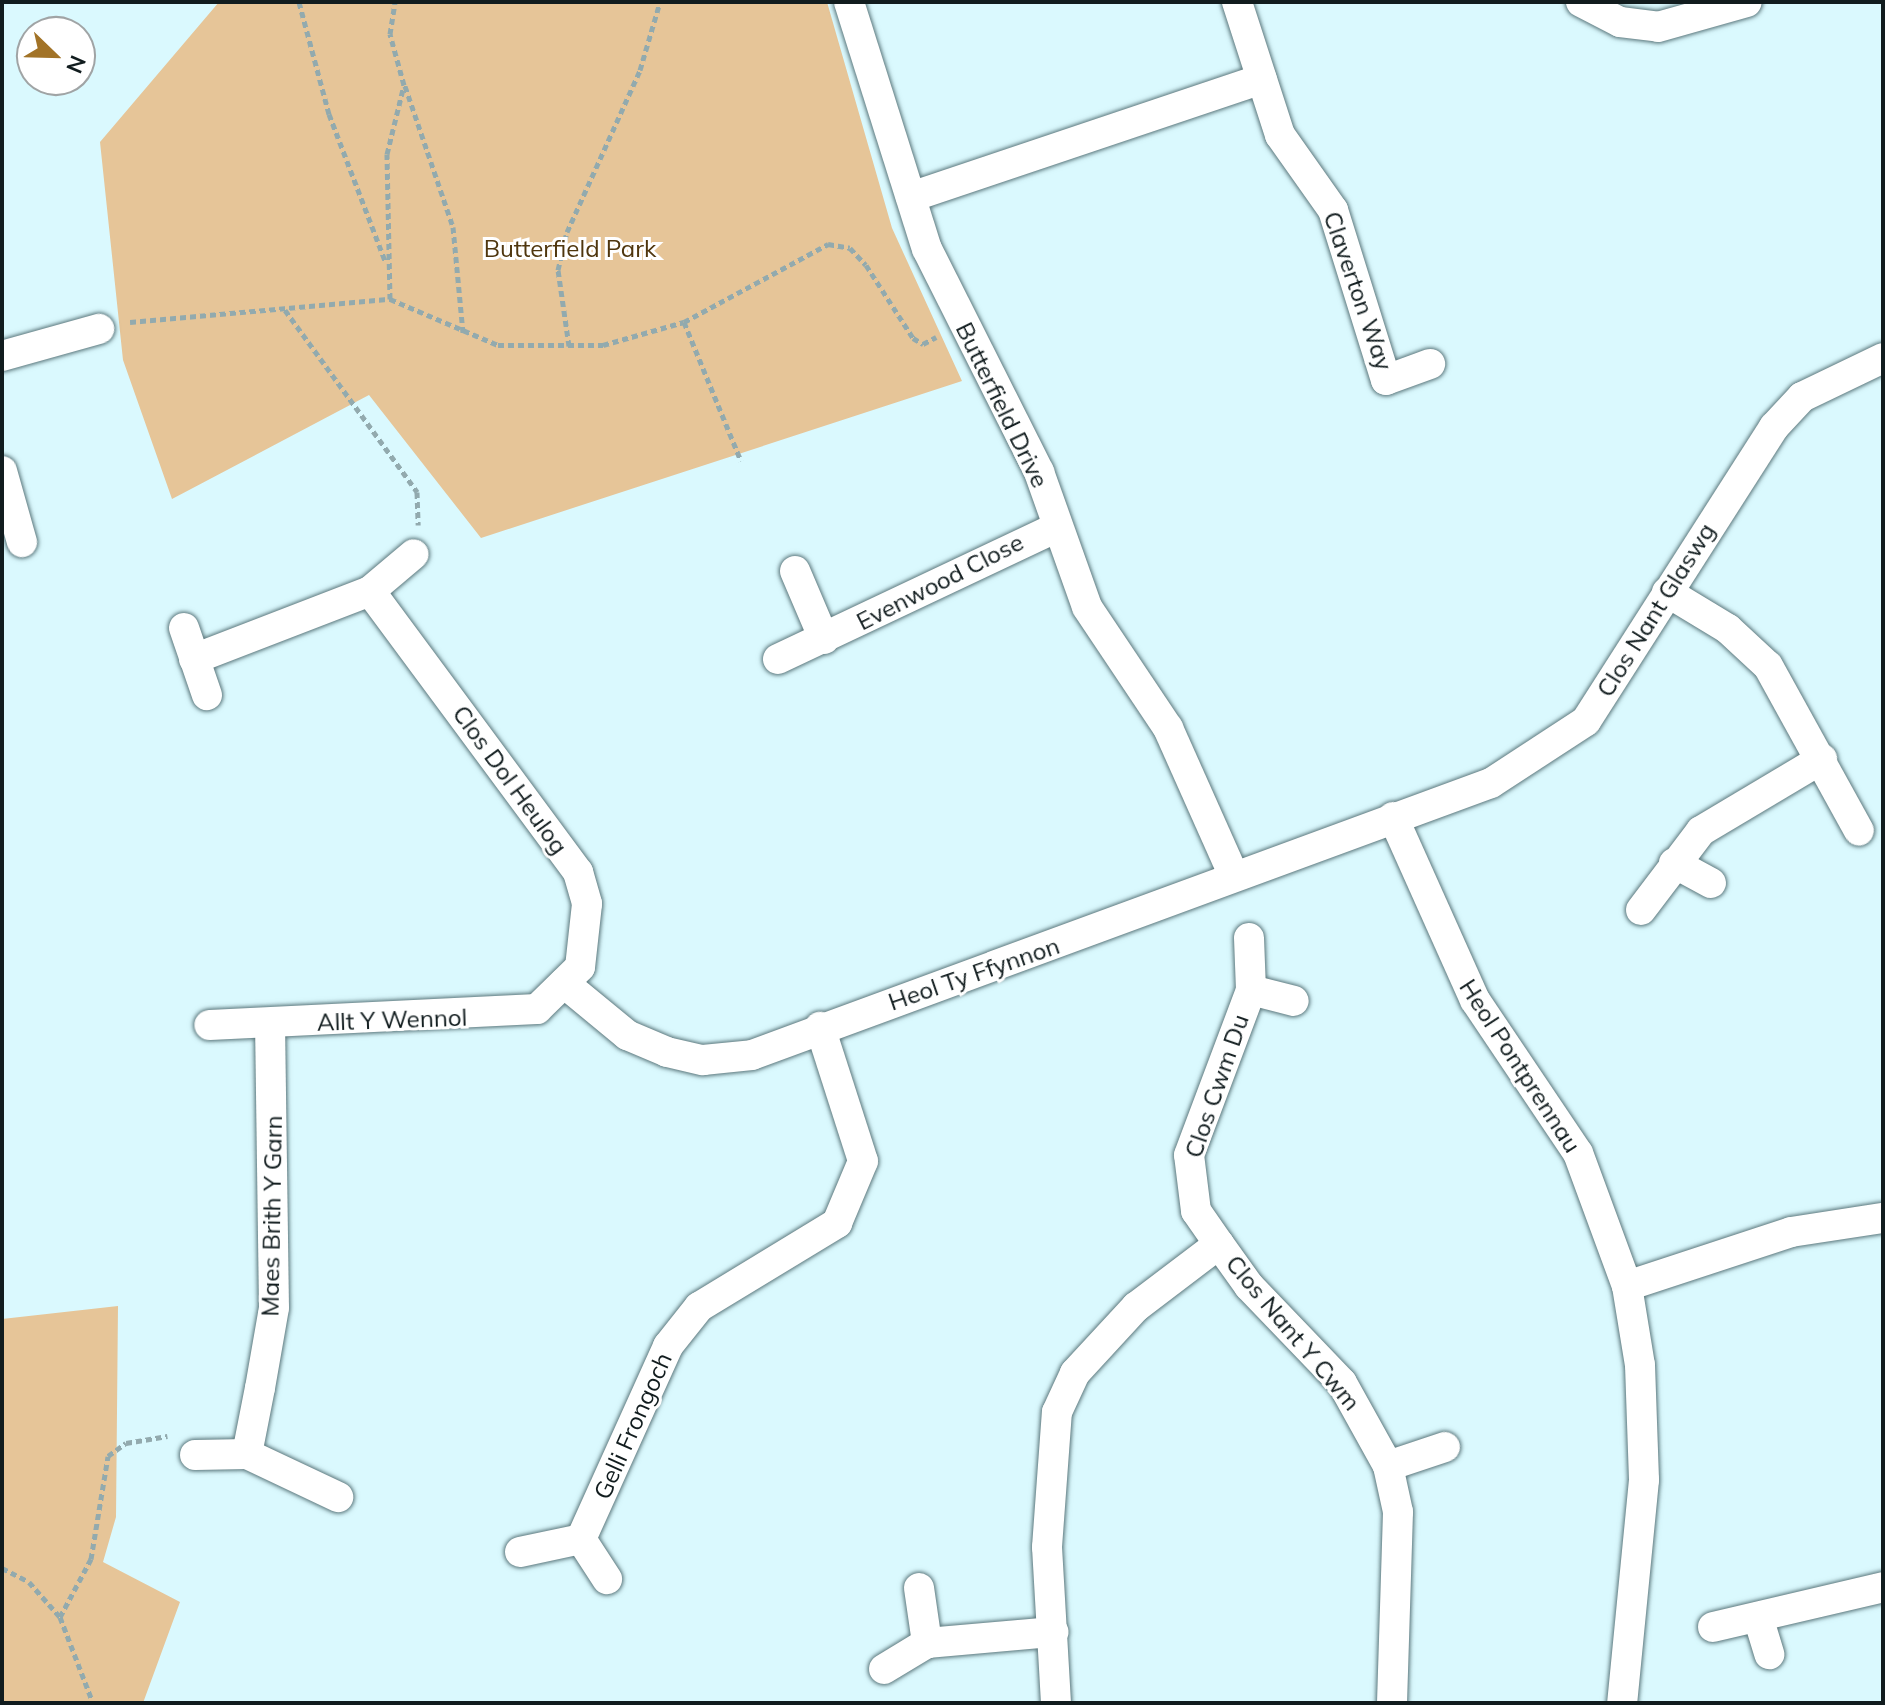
<!DOCTYPE html>
<style>
body{margin:0}
#map{position:relative;width:1885px;height:1705px;overflow:hidden;background:#daf9fe;font-family:Mulish,sans-serif}
div>[style]{position:absolute}
.green>*{inset:0;background:#e6c598}
.path>*{height:5px;margin-top:-2.5px;transform-origin:0;background:repeating-linear-gradient(90deg,#92aaae 0 6px,transparent 0 10px)}
.roads{filter:drop-shadow(0 0 2px #5c787d) drop-shadow(0 0 2px #5c787d)}
.minor>*{height:30px;margin:-15px;padding:0 15px;transform-origin:15px;border-radius:15px;background:#fff}
span{translate:-50% -50%;white-space:nowrap;text-align:center;line-height:1.15;-webkit-text-stroke:6px #fff;paint-order:stroke}
.park-label{font-size:24px;color:#4f360e}
.street-label{font-size:24px;color:#111c1e}
.frame{position:absolute;inset:0;border:4px solid #111c1e;pointer-events:none}
.north{position:absolute;left:16px;top:16px;width:80px;height:80px;box-sizing:border-box;background:#fff;border:2px solid #a0a4a5;border-radius:50%;rotate:113deg;font-size:22px;font-weight:700;line-height:32px;text-align:center;color:#111c1e}
.north::after{content:'';display:block;margin:auto;width:28px;height:36px;background:#a27327;clip-path:polygon(50% 0,100% 100%,50% 72%,0 100%)}
</style>
<div id="map">
<div class="green">
<div style="clip-path:polygon(219px 2px,827px 2px,892px 228px,962px 381px,481px 538px,369px 395px,172px 499px,123px 360px,100px 142px)"></div>
<div style="clip-path:polygon(118px 1306px,116px 1517px,103px 1562px,180px 1602px,143px 1703px,2px 1703px,2px 1319px)"></div>
</div>
<div class="path">
<div style="left:299px;top:2px;width:116px;rotate:75deg"></div>
<div style="left:329px;top:114px;width:157px;rotate:69.1deg"></div>
<div style="left:405px;top:86px;width:149px;rotate:71.2deg"></div>
<div style="left:453px;top:227px;width:106px;rotate:84.6deg"></div>
<div style="left:390px;top:299px;width:145px;rotate:-91.2deg"></div>
<div style="left:387px;top:154px;width:71px;rotate:-76.2deg"></div>
<div style="left:404px;top:85px;width:53px;rotate:-105.4deg"></div>
<div style="left:390px;top:34px;width:32px;rotate:-81deg"></div>
<div style="left:285px;top:310px;width:225px;rotate:54deg"></div>
<div style="left:417px;top:492px;width:33px;rotate:88deg"></div>
<div style="left:130px;top:322px;width:261px;rotate:-5.1deg"></div>
<div style="left:390px;top:299px;width:117px;rotate:23.1deg"></div>
<div style="left:498px;top:345px;width:105px"></div>
<div style="left:603px;top:345px;width:84px;rotate:-15.9deg"></div>
<div style="left:684px;top:322px;width:164px;rotate:-28.4deg"></div>
<div style="left:828px;top:244px;width:22px;rotate:10deg"></div>
<div style="left:850px;top:248px;width:23px;rotate:47deg"></div>
<div style="left:866px;top:265px;width:87px;rotate:57.2deg"></div>
<div style="left:913px;top:338px;width:12px;rotate:31deg"></div>
<div style="left:923px;top:344px;width:15px;rotate:-28deg"></div>
<div style="left:684px;top:322px;width:150px;rotate:67.7deg"></div>
<div style="left:569px;top:346px;width:77px;rotate:-98.2deg"></div>
<div style="left:558px;top:270px;width:39px;rotate:-77deg"></div>
<div style="left:567px;top:232px;width:178px;rotate:-65.7deg"></div>
<div style="left:640px;top:70px;width:71px;rotate:-73.6deg"></div>
<div style="left:2px;top:1568px;width:30px;rotate:27deg"></div>
<div style="left:29px;top:1582px;width:47px;rotate:48.5deg"></div>
<div style="left:60px;top:1617px;width:92px;rotate:69deg"></div>
<div style="left:60px;top:1617px;width:66px;rotate:-61.9deg"></div>
<div style="left:91px;top:1559px;width:104px;rotate:-80.6deg"></div>
<div style="left:108px;top:1456px;width:22px;rotate:-36deg"></div>
<div style="left:126px;top:1443px;width:42px;rotate:-9.7deg"></div>
</div>
<div class="roads">
<div class="minor">
<div style="left:849px;top:2px;width:259px;rotate:72.5deg"></div>
<div style="left:927px;top:249px;width:250px;rotate:63.3deg"></div>
<div style="left:1039px;top:472px;width:143px;rotate:70.4deg"></div>
<div style="left:1087px;top:607px;width:146px;rotate:56.2deg"></div>
<div style="left:1168px;top:728px;width:162px;rotate:66deg"></div>
<div style="left:1237px;top:2px;width:140px;rotate:72.1deg"></div>
<div style="left:1280px;top:135px;width:92px;rotate:54.8deg"></div>
<div style="left:1333px;top:210px;width:178px;rotate:72.7deg"></div>
<div style="left:1386px;top:380px;width:47px;rotate:-20deg"></div>
<div style="left:1581px;top:2px;width:44px;rotate:27.1deg"></div>
<div style="left:1620px;top:22px;width:38px;rotate:7deg"></div>
<div style="left:1658px;top:27px;width:92px;rotate:-15.7deg"></div>
<div style="left:911px;top:197px;width:370px;rotate:-18.6deg"></div>
<div style="left:2px;top:356px;width:101px;rotate:-15.6deg"></div>
<div style="left:2px;top:471px;width:74px;rotate:74.3deg"></div>
<div style="left:795px;top:571px;width:74px;rotate:66.9deg"></div>
<div style="left:370px;top:591px;width:57px;rotate:-40.1deg"></div>
<div style="left:1667px;top:592px;width:71px;rotate:31.2deg"></div>
<div style="left:1728px;top:629px;width:54px;rotate:42.8deg"></div>
<div style="left:1768px;top:666px;width:188px;rotate:61.1deg"></div>
<div style="left:184px;top:628px;width:71px;rotate:71.1deg"></div>
<div style="left:194px;top:659px;width:189px;rotate:-21.1deg"></div>
<div style="left:370px;top:591px;width:350px;rotate:53.5deg"></div>
<div style="left:578px;top:872px;width:33px;rotate:74deg"></div>
<div style="left:587px;top:904px;width:63px;rotate:96.3deg"></div>
<div style="left:580px;top:967px;width:60px;rotate:135.7deg"></div>
<div style="left:537px;top:1009px;width:328px;rotate:177.2deg"></div>
<div style="left:778px;top:659px;width:309px;rotate:-25.3deg"></div>
<div style="left:1393px;top:817px;width:201px;rotate:65.9deg"></div>
<div style="left:1475px;top:1000px;width:184px;rotate:56.1deg"></div>
<div style="left:1578px;top:1153px;width:142px;rotate:69.8deg"></div>
<div style="left:1627px;top:1286px;width:80px;rotate:80.7deg"></div>
<div style="left:1640px;top:1365px;width:115px;rotate:88deg"></div>
<div style="left:1644px;top:1480px;width:224px;rotate:95.6deg"></div>
<div style="left:1674px;top:863px;width:42px;rotate:28.4deg"></div>
<div style="left:1641px;top:910px;width:99px;rotate:-52.8deg"></div>
<div style="left:1701px;top:831px;width:141px;rotate:-30.8deg"></div>
<div style="left:564px;top:983px;width:82px;rotate:39.5deg"></div>
<div style="left:627px;top:1035px;width:43px;rotate:23deg"></div>
<div style="left:667px;top:1052px;width:37px;rotate:13deg"></div>
<div style="left:703px;top:1060px;width:49px;rotate:-5.8deg"></div>
<div style="left:752px;top:1055px;width:787px;rotate:-20.21deg"></div>
<div style="left:1491px;top:783px;width:113px;rotate:-33.1deg"></div>
<div style="left:1586px;top:721px;width:349px;rotate:-57.4deg"></div>
<div style="left:1774px;top:427px;width:41px;rotate:-47deg"></div>
<div style="left:1802px;top:397px;width:90px;rotate:-25.7deg"></div>
<div style="left:1251px;top:990px;width:44px;rotate:14.3deg"></div>
<div style="left:1219px;top:1244px;width:52px;rotate:54.5deg"></div>
<div style="left:1249px;top:1286px;width:134px;rotate:46.2deg"></div>
<div style="left:1342px;top:1383px;width:95px;rotate:61deg"></div>
<div style="left:1388px;top:1466px;width:47px;rotate:77.7deg"></div>
<div style="left:1398px;top:1512px;width:191px;rotate:91.8deg"></div>
<div style="left:1627px;top:1286px;width:173px;rotate:-18.2deg"></div>
<div style="left:1791px;top:1232px;width:93px;rotate:-8.7deg"></div>
<div style="left:247px;top:1454px;width:101px;rotate:25.3deg"></div>
<div style="left:195px;top:1455px;width:52px;rotate:-1.1deg"></div>
<div style="left:247px;top:1454px;width:67px;rotate:-78.9deg"></div>
<div style="left:260px;top:1388px;width:81px;rotate:-80.1deg"></div>
<div style="left:274px;top:1308px;width:284px;rotate:-90.8deg"></div>
<div style="left:1388px;top:1466px;width:60px;rotate:-18.4deg"></div>
<div style="left:581px;top:1539px;width:48px;rotate:57deg"></div>
<div style="left:520px;top:1552px;width:62px;rotate:-12deg"></div>
<div style="left:581px;top:1539px;width:212px;rotate:-65.7deg"></div>
<div style="left:668px;top:1346px;width:50px;rotate:-51.5deg"></div>
<div style="left:699px;top:1307px;width:162px;rotate:-31.3deg"></div>
<div style="left:837px;top:1223px;width:67px;rotate:-67.2deg"></div>
<div style="left:863px;top:1161px;width:141px;rotate:-107.8deg"></div>
<div style="left:919px;top:1588px;width:56px;rotate:81.7deg"></div>
<div style="left:1758px;top:1617px;width:39px;rotate:73deg"></div>
<div style="left:1713px;top:1627px;width:175px;rotate:-13.2deg"></div>
<div style="left:884px;top:1669px;width:50px;rotate:-31.2deg"></div>
<div style="left:927px;top:1643px;width:127px;rotate:-5deg"></div>
<div style="left:1056px;top:1703px;width:156px;rotate:-93.3deg"></div>
<div style="left:1047px;top:1547px;width:135px;rotate:-85.8deg"></div>
<div style="left:1057px;top:1412px;width:43px;rotate:-65.2deg"></div>
<div style="left:1075px;top:1373px;width:90px;rotate:-47.3deg"></div>
<div style="left:1136px;top:1307px;width:104px;rotate:-37.2deg"></div>
<div style="left:1219px;top:1244px;width:40px;rotate:-124.9deg"></div>
<div style="left:1196px;top:1211px;width:56px;rotate:-97.1deg"></div>
<div style="left:1189px;top:1155px;width:176px;rotate:-69.4deg"></div>
<div style="left:1251px;top:990px;width:52px;rotate:-92.2deg"></div>
</div>
</div>
<div class="park-label">
<span style="left:570px;top:249px">Butterfield Park</span>
</div>
<div class="street-label">
<span style="left:1358px;top:291px;rotate:71deg">Claverton Way</span>
<span style="left:1002px;top:405px;rotate:64deg">Butterfield Drive</span>
<span style="left:940px;top:582px;rotate:-27deg">Evenwood Close</span>
<span style="left:1656px;top:610px;rotate:-58deg">Clos Nant Glaswg</span>
<span style="left:510px;top:780px;rotate:54deg">Clos Dol Heulog</span>
<span style="left:974px;top:974px;rotate:-19deg">Heol Ty Ffynnon</span>
<span style="left:392px;top:1020px;rotate:-2deg">Allt Y Wennol</span>
<span style="left:1520px;top:1066px;rotate:57deg">Heol Pontprennau</span>
<span style="left:1217px;top:1086px;rotate:-71deg">Clos Cwm Du</span>
<span style="left:272px;top:1216px;rotate:-89deg">Maes Brith Y Garn</span>
<span style="left:1293px;top:1333px;rotate:50deg">Clos Nant Y Cwm</span>
<span style="left:633px;top:1426px;rotate:-66deg">Gelli Frongoch</span>
</div>
<div class="frame"></div>
<div class="north">N</div>
</div>
